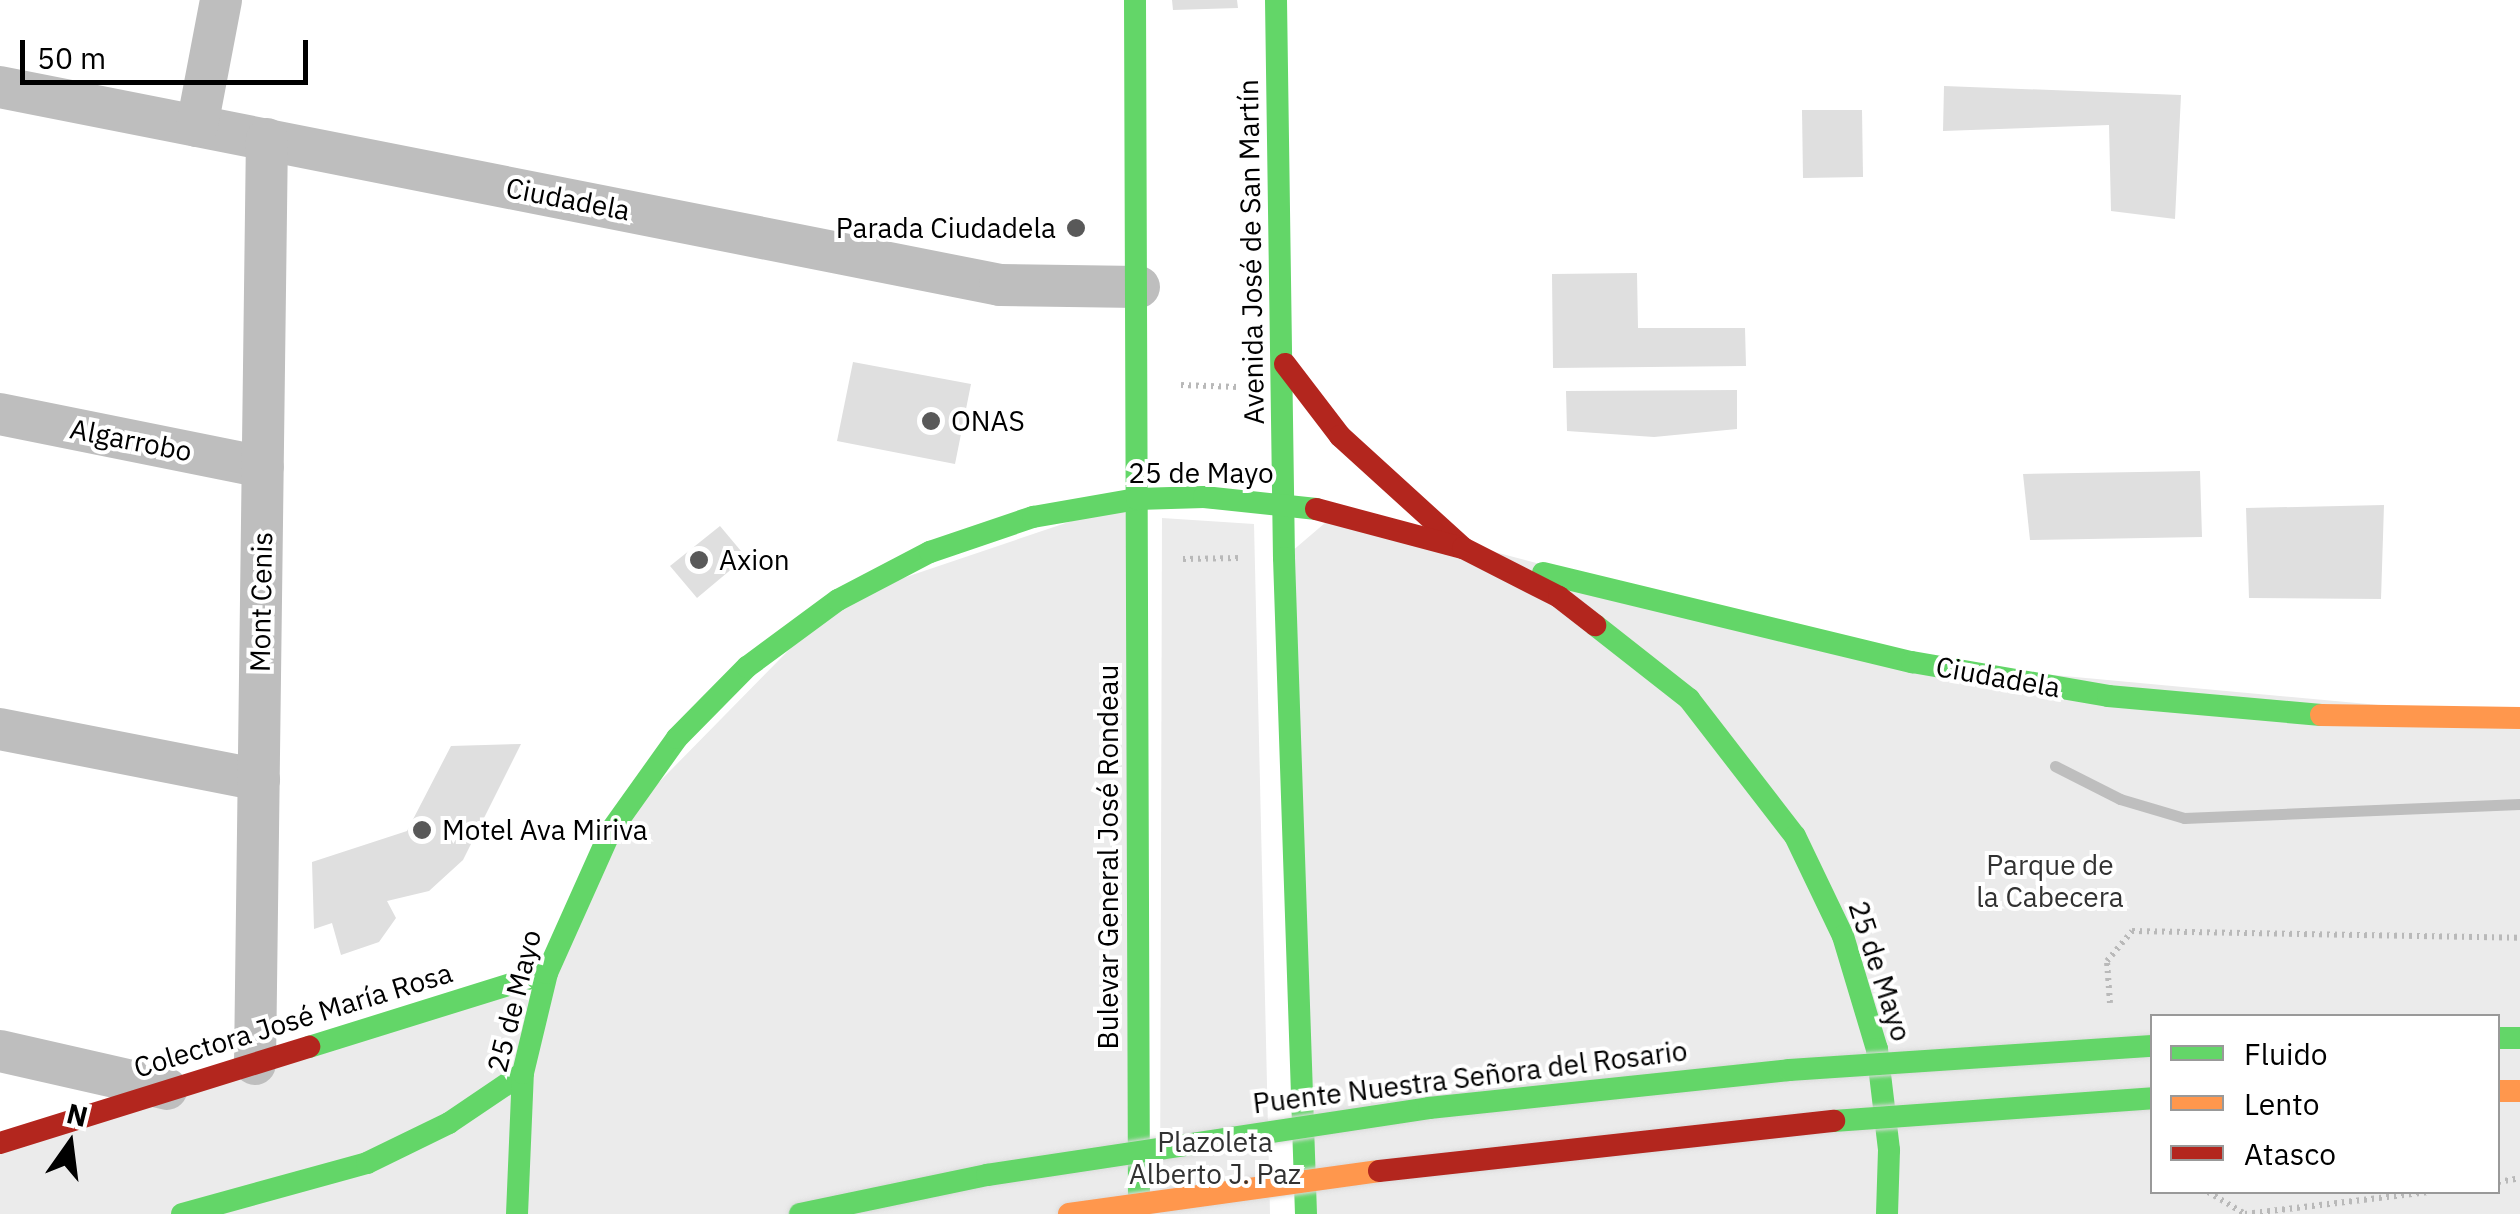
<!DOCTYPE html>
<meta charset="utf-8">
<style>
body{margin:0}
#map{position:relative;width:2520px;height:1214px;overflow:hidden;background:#fff;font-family:"IBM Plex Sans",sans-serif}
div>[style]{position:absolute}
.green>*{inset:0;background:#ebebeb}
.stream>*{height:11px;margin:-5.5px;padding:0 5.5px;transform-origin:5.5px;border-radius:5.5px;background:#bebebe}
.building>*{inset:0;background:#dfdfdf}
.path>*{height:6px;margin-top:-3px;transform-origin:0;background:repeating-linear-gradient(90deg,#b9b9b9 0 2.5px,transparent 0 7.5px)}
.street>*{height:42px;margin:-21px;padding:0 21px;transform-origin:21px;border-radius:21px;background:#bebebe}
.fast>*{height:22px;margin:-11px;padding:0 11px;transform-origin:11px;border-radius:11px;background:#63d668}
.slow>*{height:22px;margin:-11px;padding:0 11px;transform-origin:11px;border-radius:11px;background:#ff974d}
.jam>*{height:22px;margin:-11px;padding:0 11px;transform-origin:11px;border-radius:11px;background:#b3261e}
.bridges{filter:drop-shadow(0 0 2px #dbdbdb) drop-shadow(0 0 2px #dbdbdb)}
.fast-bridge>*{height:22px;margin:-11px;padding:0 11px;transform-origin:11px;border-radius:11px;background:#63d668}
.slow-bridge>*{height:22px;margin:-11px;padding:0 11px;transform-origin:11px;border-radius:11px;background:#ff974d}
.jam-bridge>*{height:22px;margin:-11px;padding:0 11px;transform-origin:11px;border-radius:11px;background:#b3261e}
.dots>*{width:28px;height:28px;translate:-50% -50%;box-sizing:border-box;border:5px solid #fff;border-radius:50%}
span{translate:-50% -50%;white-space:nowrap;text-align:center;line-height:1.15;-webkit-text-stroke:8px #fff;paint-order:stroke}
.street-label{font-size:28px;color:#000}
.poi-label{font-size:28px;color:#000}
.right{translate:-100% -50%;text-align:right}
.left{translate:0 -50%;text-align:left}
.park-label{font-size:28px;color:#323232}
.legend{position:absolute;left:2150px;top:1014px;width:350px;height:180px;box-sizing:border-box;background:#fff;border:2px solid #999;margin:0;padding:12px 18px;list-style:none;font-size:30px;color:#000}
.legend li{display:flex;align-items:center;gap:20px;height:50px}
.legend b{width:50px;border:2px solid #999}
.north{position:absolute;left:20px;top:1094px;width:100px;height:100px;-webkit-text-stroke:8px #fff;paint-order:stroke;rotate:14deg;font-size:28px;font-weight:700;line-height:40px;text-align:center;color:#000}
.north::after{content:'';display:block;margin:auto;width:35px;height:45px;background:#000;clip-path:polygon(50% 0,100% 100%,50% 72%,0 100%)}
.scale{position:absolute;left:20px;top:40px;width:288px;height:45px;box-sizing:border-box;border:5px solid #000;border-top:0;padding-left:12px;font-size:30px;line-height:35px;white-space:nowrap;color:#000;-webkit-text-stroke:8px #fff;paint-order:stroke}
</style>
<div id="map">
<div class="green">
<div style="clip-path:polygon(1137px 499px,1139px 1214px,0 1214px,0 1143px,546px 973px,610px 832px,838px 600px)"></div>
<div style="clip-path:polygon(evenodd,1339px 511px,1912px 662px,2520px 718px,2520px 1214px,1306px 1214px,1284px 558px,1339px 511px,2152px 1016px,2498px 1016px,2498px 1192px,2152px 1192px,2152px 1016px)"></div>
<div style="clip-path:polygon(1162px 518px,1254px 524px,1270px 1214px,1160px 1214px)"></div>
</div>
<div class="stream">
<div style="left:2055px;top:766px;width:73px;rotate:26.9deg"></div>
<div style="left:2120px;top:799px;width:67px;rotate:16.5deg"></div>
<div style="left:2184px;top:818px;width:336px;rotate:-2.4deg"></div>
</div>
<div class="building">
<div style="clip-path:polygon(1172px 0,1237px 0,1238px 8px,1173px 10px)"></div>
<div style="clip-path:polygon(1944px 86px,2181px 95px,2175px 219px,2111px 211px,2109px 125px,1943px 131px)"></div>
<div style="clip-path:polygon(1802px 110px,1862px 110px,1863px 177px,1803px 178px)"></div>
<div style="clip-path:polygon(1637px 273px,1638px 328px,1745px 328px,1746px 366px,1553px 368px,1552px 274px)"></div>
<div style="clip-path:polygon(853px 362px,971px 384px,955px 464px,837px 441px)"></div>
<div style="clip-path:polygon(1737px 390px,1737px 429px,1654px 437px,1567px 431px,1566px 391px)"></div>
<div style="clip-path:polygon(2200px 471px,2202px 537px,2030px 540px,2023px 474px)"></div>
<div style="clip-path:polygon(2384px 505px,2381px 599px,2249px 598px,2246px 508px)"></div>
<div style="clip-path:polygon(720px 526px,746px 557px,697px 598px,670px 566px)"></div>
<div style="clip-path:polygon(521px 744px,463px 860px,429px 891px,387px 901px,396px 918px,379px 942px,341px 955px,332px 923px,314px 929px,312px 862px,407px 831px,451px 746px)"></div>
</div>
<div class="path">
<div style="left:1181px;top:385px;width:57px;rotate:2deg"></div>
<div style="left:1183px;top:559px;width:57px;rotate:-1deg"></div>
<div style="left:2110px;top:1003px;width:42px;rotate:-94.1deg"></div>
<div style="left:2107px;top:961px;width:39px;rotate:-50deg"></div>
<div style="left:2132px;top:931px;width:388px;rotate:1deg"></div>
<div style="left:2498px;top:1182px;width:22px;rotate:-10deg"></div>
<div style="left:2208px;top:1192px;width:43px;rotate:30.7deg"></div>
<div style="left:2245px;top:1214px;width:185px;rotate:-6.8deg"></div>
</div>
<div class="street">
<div style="left:0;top:87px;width:1019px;rotate:11.2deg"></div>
<div style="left:1000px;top:285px;width:139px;rotate:0.8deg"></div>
<div style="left:197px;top:126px;width:128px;rotate:-79.2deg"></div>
<div style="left:0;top:414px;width:268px;rotate:11.4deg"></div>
<div style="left:0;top:729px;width:264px;rotate:11.1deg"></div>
<div style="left:0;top:1051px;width:171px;rotate:12.8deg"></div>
<div style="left:255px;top:1064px;width:925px;rotate:-89.26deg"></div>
</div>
<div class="fast">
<div style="left:1135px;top:0;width:1201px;rotate:89.81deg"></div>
<div style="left:1276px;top:0;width:558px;rotate:89.18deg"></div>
<div style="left:1284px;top:558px;width:656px;rotate:88.08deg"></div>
<div style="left:1543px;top:573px;width:380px;rotate:13.6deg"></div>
<div style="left:1912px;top:662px;width:199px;rotate:9.8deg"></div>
<div style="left:2108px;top:696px;width:214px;rotate:5.1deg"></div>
<div style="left:1595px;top:625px;width:120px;rotate:38.2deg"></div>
<div style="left:1689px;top:699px;width:173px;rotate:52.3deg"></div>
<div style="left:1795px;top:836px;width:111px;rotate:64.4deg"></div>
<div style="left:1843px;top:936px;width:118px;rotate:73.3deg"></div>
<div style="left:1877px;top:1049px;width:102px;rotate:83.2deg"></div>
<div style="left:1889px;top:1150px;width:64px;rotate:91.8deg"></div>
<div style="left:2498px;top:1038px;width:22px"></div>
<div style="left:309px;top:1047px;width:249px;rotate:-17.3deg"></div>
<div style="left:182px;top:1214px;width:192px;rotate:-15.4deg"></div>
<div style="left:367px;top:1163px;width:91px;rotate:-26deg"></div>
<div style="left:449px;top:1123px;width:89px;rotate:-34deg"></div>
<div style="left:517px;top:1214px;width:141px;rotate:-87.6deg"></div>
<div style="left:523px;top:1073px;width:103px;rotate:-76.5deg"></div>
<div style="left:547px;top:973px;width:154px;rotate:-65.9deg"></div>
<div style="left:610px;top:832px;width:115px;rotate:-54.5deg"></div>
<div style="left:677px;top:738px;width:100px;rotate:-45.4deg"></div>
<div style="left:747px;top:667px;width:113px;rotate:-36.4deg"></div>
<div style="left:838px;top:600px;width:104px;rotate:-27.6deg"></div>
<div style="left:930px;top:552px;width:109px;rotate:-18.8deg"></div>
<div style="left:1033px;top:517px;width:106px;rotate:-9.8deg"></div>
<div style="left:1137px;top:499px;width:67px;rotate:-1.7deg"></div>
<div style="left:1204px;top:497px;width:113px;rotate:6.1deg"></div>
</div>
<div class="slow">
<div style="left:2321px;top:715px;width:199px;rotate:0.9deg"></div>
<div style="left:2498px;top:1091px;width:22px"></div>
</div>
<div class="jam">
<div style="left:1285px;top:364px;width:91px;rotate:52.6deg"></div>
<div style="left:1340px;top:436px;width:166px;rotate:42.3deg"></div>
<div style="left:1316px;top:509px;width:152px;rotate:14.9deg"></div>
<div style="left:1463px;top:548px;width:108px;rotate:27deg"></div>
<div style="left:1559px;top:597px;width:46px;rotate:37.9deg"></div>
<div style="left:0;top:1143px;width:324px;rotate:-17.3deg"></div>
</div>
<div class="bridges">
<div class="fast-bridge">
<div style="left:1834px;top:1121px;width:319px;rotate:-4.1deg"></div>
<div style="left:800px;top:1214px;width:191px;rotate:-11.8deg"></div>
<div style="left:987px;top:1175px;width:447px;rotate:-8.6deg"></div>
<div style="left:1429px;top:1108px;width:362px;rotate:-6deg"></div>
<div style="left:1789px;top:1070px;width:364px;rotate:-3.8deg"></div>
</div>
<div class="slow-bridge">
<div style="left:1069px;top:1214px;width:313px;rotate:-7.9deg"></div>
</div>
<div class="jam-bridge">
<div style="left:1379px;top:1171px;width:458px;rotate:-6.3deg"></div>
</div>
</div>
<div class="dots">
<div style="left:1076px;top:228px;background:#595959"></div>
<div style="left:931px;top:421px;background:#595959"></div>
<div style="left:699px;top:560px;background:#595959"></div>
<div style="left:422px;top:830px;background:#595959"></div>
</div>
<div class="street-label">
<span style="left:568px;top:199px;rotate:11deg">Ciudadela</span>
<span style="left:1251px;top:252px;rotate:-91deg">Avenida José de San Martín</span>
<span style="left:131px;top:440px;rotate:11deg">Algarrobo</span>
<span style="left:1201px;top:473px">25 de Mayo</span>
<span style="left:261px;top:602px;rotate:-89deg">Mont Cenis</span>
<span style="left:1998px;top:677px;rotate:10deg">Ciudadela</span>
<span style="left:1108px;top:857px;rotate:-90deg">Bulevar General José Rondeau</span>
<span style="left:1880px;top:971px;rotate:72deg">25 de Mayo</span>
<span style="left:514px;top:1001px;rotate:-76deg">25 de Mayo</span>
<span style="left:293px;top:1020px;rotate:-17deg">Colectora José María Rosa</span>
<span style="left:1470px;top:1077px;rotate:-7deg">Puente Nuestra Señora del Rosario</span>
</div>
<div class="poi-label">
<span class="right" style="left:1056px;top:228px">Parada Ciudadela</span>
<span class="left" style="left:951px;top:421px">ONAS</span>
<span class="left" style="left:719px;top:560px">Axion</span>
<span class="left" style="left:442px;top:830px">Motel Ava Miriva</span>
</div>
<div class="park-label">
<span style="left:2050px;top:881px">Parque de<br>la Cabecera</span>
<span style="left:1215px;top:1158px">Plazoleta<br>Alberto J. Paz</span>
</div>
<ul class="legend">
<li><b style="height:12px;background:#63d668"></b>Fluido</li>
<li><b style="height:12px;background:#ff974d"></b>Lento</li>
<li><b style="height:12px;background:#b3261e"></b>Atasco</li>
</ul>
<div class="north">N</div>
<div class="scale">50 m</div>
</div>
